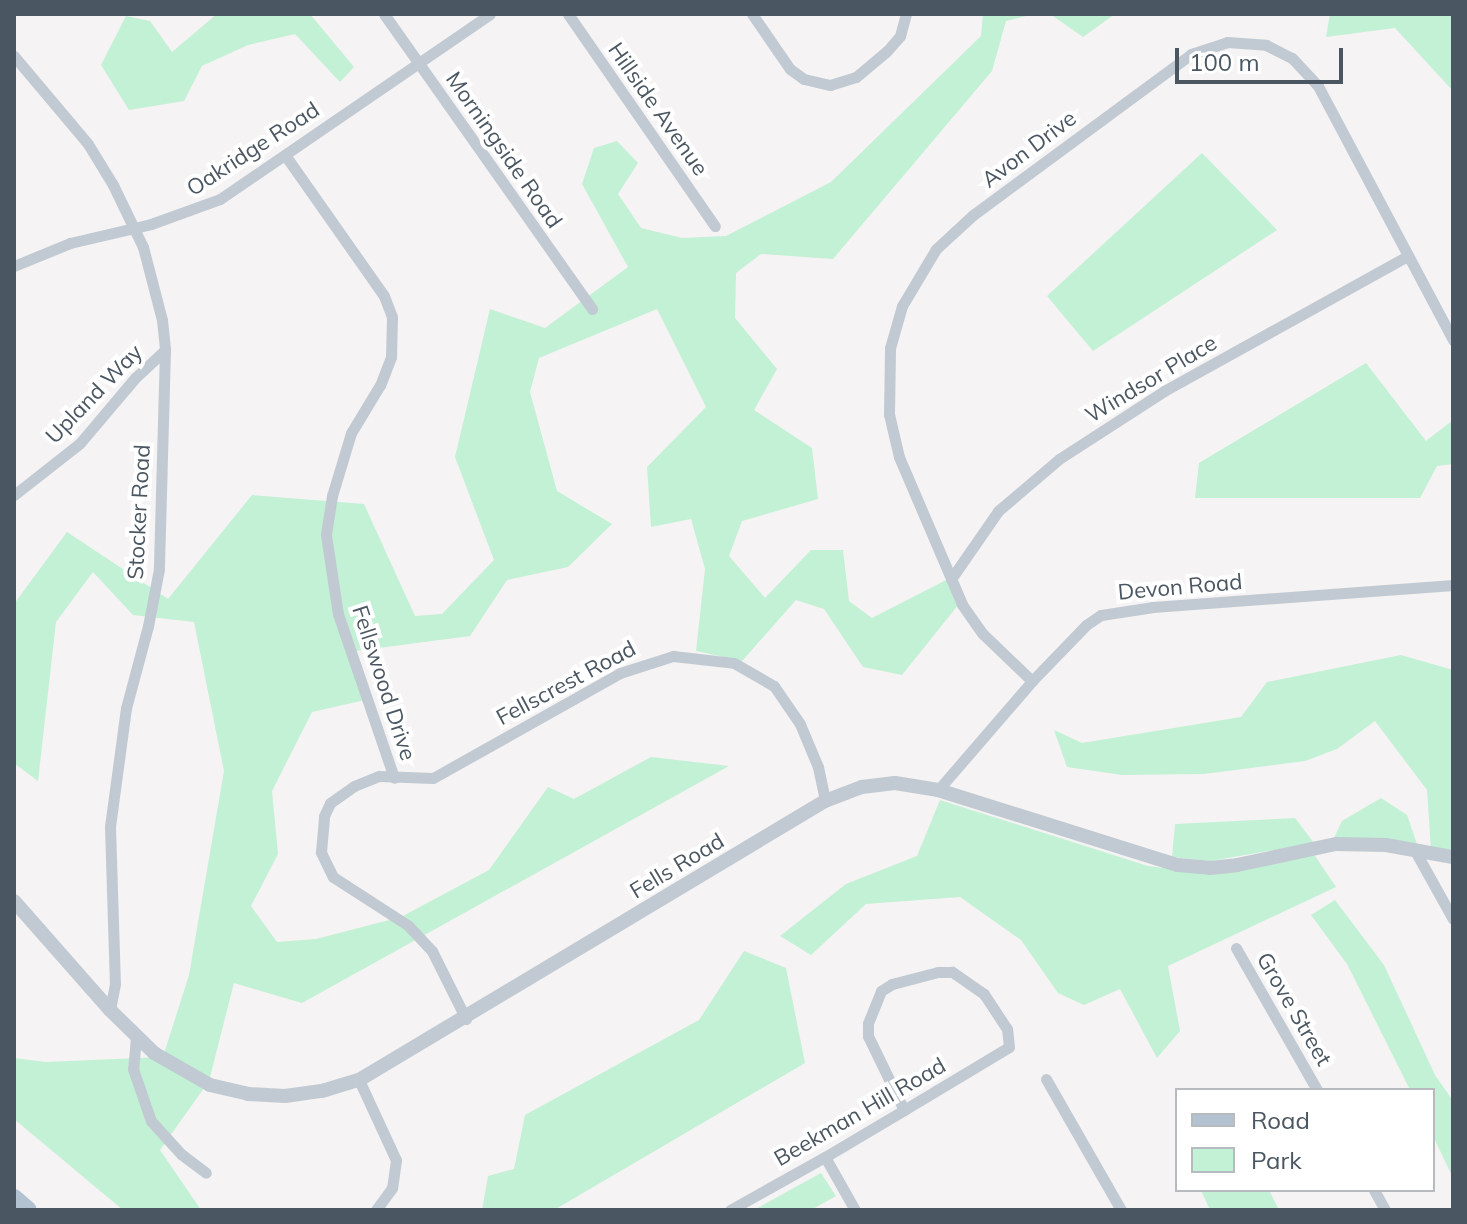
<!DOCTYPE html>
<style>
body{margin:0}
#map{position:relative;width:1467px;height:1224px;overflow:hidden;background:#f5f3f3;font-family:Mulish,sans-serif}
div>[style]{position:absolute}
.green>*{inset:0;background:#c3f1d5}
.minor>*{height:11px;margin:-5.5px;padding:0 5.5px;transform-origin:5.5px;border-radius:5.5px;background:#c1cad2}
.tertiary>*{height:14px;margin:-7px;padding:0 7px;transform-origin:7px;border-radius:7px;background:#c1cad2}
.primary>*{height:18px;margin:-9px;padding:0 9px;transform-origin:9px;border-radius:9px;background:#b3c2d1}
span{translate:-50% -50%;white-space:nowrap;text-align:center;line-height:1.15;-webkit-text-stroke:8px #fff;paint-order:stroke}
.street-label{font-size:22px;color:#4a5661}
.frame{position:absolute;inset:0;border:16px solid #4a5661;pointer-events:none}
.legend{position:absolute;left:1175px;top:1088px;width:260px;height:104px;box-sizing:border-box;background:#fff;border:2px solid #b7bbc0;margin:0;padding:10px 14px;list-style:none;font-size:24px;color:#4a5661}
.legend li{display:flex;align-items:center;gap:16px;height:40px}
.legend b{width:40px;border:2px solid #b7bbc0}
.scale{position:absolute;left:1175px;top:48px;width:168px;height:36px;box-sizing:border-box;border:4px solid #4a5661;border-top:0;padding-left:10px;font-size:24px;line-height:28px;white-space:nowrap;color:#4a5661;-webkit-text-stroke:6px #fff;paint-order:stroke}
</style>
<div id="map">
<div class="green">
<div style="clip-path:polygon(217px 14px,310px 14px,354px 67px,340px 82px,295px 34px,248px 45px,202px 66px,184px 101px,129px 110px,101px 65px,126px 16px,150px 21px,172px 52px)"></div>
<div style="clip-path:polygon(983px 14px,1034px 14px,1006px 21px,992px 71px,833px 259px,761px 254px,736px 273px,735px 318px,777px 369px,754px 410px,812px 448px,818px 499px,742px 521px,729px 556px,765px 598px,811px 550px,843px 550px,849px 601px,872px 618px,952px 577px,963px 599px,902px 675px,863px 667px,824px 609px,796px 600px,742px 661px,696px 651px,705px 569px,691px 519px,651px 527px,647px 467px,706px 407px,657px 309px,539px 358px,530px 392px,557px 491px,612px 524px,568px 567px,507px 580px,470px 636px,348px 652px,365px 700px,312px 712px,272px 791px,278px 854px,251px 906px,277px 942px,316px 939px,401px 917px,489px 870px,548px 787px,574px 799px,651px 757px,729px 766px,302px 1003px,234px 983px,209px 1081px,160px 1150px,201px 1210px,123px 1210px,14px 1119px,14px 1058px,46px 1062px,163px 1057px,189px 975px,224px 771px,194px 622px,133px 615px,93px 572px,56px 622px,38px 781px,15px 764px,14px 604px,67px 532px,168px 599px,252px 495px,364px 504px,415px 616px,442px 614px,494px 560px,455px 457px,490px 309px,545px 328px,628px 267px,582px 184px,594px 148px,617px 141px,638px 163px,618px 194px,641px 228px,682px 238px,726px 236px,831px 182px,981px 36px)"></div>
<div style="clip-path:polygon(1050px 14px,1115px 14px,1083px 37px)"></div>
<div style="clip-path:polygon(1330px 14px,1453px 14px,1453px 91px,1395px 28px,1326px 37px)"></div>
<div style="clip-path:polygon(1202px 153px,1277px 230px,1093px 351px,1047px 296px)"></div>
<div style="clip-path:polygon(1366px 363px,1426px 441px,1453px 420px,1453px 464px,1437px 466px,1420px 498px,1195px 498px,1199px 463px)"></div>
<div style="clip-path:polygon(1401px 655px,1453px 670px,1453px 854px,1431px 850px,1427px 790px,1375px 721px,1337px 749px,1305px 761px,1204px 774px,1122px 775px,1067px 767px,1054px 730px,1082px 743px,1241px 717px,1267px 682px)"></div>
<div style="clip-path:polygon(1381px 798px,1407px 815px,1417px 844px,1334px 838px,1342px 821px)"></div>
<div style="clip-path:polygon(940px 800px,1148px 866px,1213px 874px,1313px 853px,1336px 887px,1168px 966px,1180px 1031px,1157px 1058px,1120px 989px,1084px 1005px,1058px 993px,1021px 940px,960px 897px,866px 904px,811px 955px,780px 936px,846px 884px,917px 856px)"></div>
<div style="clip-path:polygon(1295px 818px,1314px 843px,1211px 861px,1172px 857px,1175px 824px)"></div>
<div style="clip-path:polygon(1335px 900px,1384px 965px,1435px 1075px,1453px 1101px,1453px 1178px,1433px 1136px,1433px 1090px,1410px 1090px,1347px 964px,1311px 915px)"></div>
<div style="clip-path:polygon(744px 951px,786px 968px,805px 1063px,554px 1210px,482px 1210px,488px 1176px,514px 1169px,525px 1115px,699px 1020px)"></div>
<div style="clip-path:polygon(821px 1173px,836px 1196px,811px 1210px,754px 1210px)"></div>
<div style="clip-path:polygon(1201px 1190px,1269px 1190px,1279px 1210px,1210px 1210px)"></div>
</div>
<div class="minor">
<div style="left:384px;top:14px;width:361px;rotate:54.8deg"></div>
<div style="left:568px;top:14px;width:258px;rotate:55.3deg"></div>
<div style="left:752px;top:14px;width:67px;rotate:55.4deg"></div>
<div style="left:790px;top:69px;width:17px;rotate:36deg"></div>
<div style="left:804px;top:79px;width:27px;rotate:13deg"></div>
<div style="left:830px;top:85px;width:27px;rotate:-17deg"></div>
<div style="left:856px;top:77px;width:40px;rotate:-40deg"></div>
<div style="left:887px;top:51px;width:20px;rotate:-49deg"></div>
<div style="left:900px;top:36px;width:23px;rotate:-75deg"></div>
<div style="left:14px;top:56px;width:115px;rotate:49.9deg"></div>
<div style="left:88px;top:144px;width:48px;rotate:58.6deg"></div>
<div style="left:113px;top:185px;width:69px;rotate:64.2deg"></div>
<div style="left:143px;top:247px;width:75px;rotate:75.4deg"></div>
<div style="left:162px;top:320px;width:30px;rotate:84deg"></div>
<div style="left:165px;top:350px;width:219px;rotate:91.6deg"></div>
<div style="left:159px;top:569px;width:58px;rotate:100.9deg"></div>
<div style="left:148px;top:626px;width:85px;rotate:105deg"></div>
<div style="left:126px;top:708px;width:120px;rotate:97.7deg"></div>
<div style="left:110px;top:827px;width:157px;rotate:88.2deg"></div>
<div style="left:115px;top:984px;width:26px;rotate:101deg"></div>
<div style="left:285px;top:155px;width:172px;rotate:54.9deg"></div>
<div style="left:384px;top:296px;width:22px;rotate:69deg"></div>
<div style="left:392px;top:317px;width:40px;rotate:91.4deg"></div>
<div style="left:391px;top:357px;width:30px;rotate:111deg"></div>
<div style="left:380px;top:385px;width:56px;rotate:121.1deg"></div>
<div style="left:351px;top:433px;width:66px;rotate:106.8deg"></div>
<div style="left:332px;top:496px;width:39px;rotate:99deg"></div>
<div style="left:326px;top:535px;width:80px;rotate:81.4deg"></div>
<div style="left:338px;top:614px;width:173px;rotate:71.1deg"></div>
<div style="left:14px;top:266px;width:61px;rotate:-22.3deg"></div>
<div style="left:70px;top:243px;width:83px;rotate:-13.2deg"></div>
<div style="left:151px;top:224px;width:73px;rotate:-19.9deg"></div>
<div style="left:220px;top:199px;width:327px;rotate:-34.4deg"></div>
<div style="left:14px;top:495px;width:84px;rotate:-38.2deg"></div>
<div style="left:80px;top:443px;width:85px;rotate:-49.8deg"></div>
<div style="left:135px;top:378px;width:41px;rotate:-43deg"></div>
<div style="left:951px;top:579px;width:83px;rotate:-55.3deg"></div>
<div style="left:998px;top:511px;width:80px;rotate:-40.4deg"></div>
<div style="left:1059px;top:459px;width:125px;rotate:-32.9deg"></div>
<div style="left:1164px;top:391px;width:279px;rotate:-29deg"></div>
<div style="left:1032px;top:681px;width:69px;rotate:-136.2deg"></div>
<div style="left:982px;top:633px;width:35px;rotate:-125deg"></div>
<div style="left:962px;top:604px;width:160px;rotate:-113.2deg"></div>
<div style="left:899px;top:457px;width:44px;rotate:-103.1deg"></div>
<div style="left:889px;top:414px;width:66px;rotate:-89.1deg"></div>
<div style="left:890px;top:348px;width:44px;rotate:-74.1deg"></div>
<div style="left:902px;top:306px;width:66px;rotate:-59.2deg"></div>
<div style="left:936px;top:249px;width:50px;rotate:-42.6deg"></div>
<div style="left:973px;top:215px;width:271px;rotate:-36.4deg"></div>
<div style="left:1191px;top:54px;width:38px;rotate:-18deg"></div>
<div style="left:1227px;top:42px;width:39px;rotate:4deg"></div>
<div style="left:1266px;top:45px;width:29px;rotate:27deg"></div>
<div style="left:1292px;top:58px;width:38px;rotate:47deg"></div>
<div style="left:1318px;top:86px;width:288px;rotate:62deg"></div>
<div style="left:938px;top:790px;width:144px;rotate:-49.2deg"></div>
<div style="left:1032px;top:681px;width:78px;rotate:-46deg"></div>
<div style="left:1086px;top:625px;width:18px;rotate:-34deg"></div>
<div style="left:1101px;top:615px;width:53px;rotate:-8.7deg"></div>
<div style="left:1153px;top:607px;width:301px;rotate:-4.2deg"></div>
<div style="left:1414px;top:849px;width:80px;rotate:60.9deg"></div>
<div style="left:1236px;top:948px;width:163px;rotate:60.3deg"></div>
<div style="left:466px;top:1019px;width:76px;rotate:-116.6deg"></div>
<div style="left:432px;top:951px;width:34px;rotate:-133deg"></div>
<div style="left:409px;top:926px;width:90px;rotate:-147.2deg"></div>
<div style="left:333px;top:877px;width:28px;rotate:-116deg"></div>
<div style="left:321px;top:852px;width:36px;rotate:-85deg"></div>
<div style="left:324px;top:816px;width:14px;rotate:-65deg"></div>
<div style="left:330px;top:803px;width:29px;rotate:-35deg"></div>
<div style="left:354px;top:786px;width:27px;rotate:-22deg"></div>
<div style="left:379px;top:776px;width:54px;rotate:2.1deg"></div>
<div style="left:433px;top:778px;width:214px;rotate:-29.3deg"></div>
<div style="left:620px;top:673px;width:56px;rotate:-17.8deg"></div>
<div style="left:673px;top:656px;width:61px;rotate:6.5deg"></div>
<div style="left:734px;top:663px;width:46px;rotate:29.9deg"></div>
<div style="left:774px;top:686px;width:46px;rotate:55.6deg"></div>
<div style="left:800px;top:724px;width:47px;rotate:67.3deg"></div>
<div style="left:818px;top:767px;width:35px;rotate:78deg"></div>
<div style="left:136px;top:1037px;width:32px;rotate:95deg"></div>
<div style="left:133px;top:1069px;width:55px;rotate:70.9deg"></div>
<div style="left:151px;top:1121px;width:45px;rotate:47.7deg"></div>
<div style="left:181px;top:1154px;width:31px;rotate:37deg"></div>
<div style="left:1046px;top:1079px;width:151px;rotate:60.2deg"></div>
<div style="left:359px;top:1080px;width:88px;rotate:65.2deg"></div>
<div style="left:396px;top:1160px;width:28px;rotate:98deg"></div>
<div style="left:392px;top:1188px;width:27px;rotate:126deg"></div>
<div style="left:825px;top:1157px;width:61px;rotate:60.5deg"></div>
<div style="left:1374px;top:1190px;width:23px;rotate:61deg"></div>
<div style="left:730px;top:1210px;width:109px;rotate:-29.2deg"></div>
<div style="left:825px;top:1157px;width:92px;rotate:-30.7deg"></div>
<div style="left:904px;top:1110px;width:122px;rotate:-31deg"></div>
<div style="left:1009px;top:1047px;width:18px;rotate:-96deg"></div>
<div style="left:1007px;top:1029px;width:42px;rotate:-123.3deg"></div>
<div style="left:984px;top:994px;width:39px;rotate:-145deg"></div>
<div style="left:952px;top:972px;width:14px;rotate:180deg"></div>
<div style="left:938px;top:972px;width:48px;rotate:165.4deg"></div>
<div style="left:892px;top:984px;width:13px;rotate:148deg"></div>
<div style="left:881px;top:991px;width:35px;rotate:112deg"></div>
<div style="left:868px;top:1024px;width:12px;rotate:90deg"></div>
<div style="left:868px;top:1036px;width:82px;rotate:64.1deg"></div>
</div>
<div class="tertiary">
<div style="left:14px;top:901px;width:145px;rotate:48.6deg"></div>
<div style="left:110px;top:1010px;width:62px;rotate:44.3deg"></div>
<div style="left:154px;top:1053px;width:64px;rotate:29.7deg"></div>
<div style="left:210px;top:1085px;width:39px;rotate:13deg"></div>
<div style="left:248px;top:1094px;width:37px;rotate:3deg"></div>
<div style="left:285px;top:1096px;width:37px;rotate:-8deg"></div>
<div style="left:322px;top:1091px;width:39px;rotate:-17deg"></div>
<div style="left:359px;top:1080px;width:543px;rotate:-30.91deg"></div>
<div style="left:825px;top:801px;width:40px;rotate:-21deg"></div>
<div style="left:862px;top:787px;width:33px;rotate:-7deg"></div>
<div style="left:895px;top:783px;width:44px;rotate:9.2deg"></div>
<div style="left:938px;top:790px;width:251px;rotate:17.4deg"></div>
<div style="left:1178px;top:865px;width:32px;rotate:5deg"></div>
<div style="left:1210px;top:868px;width:27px;rotate:-6deg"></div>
<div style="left:1237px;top:865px;width:101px;rotate:-12deg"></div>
<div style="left:1336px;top:844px;width:50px;rotate:1.1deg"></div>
<div style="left:1386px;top:845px;width:68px;rotate:10.2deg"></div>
</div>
<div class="primary">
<div style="left:14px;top:1198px;width:18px;rotate:41deg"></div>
</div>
<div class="street-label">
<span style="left:658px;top:109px;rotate:55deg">Hillside Avenue</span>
<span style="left:253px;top:149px;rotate:-33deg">Oakridge Road</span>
<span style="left:1029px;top:149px;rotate:-37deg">Avon Drive</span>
<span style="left:504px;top:150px;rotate:55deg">Morningside Road</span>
<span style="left:1151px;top:379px;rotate:-31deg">Windsor Place</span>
<span style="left:94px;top:394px;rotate:-46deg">Upland Way</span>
<span style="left:139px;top:512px;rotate:-87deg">Stocker Road</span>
<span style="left:1180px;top:587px;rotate:-5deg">Devon Road</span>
<span style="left:384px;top:683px;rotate:72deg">Fellswood Drive</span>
<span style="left:566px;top:683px;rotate:-28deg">Fellscrest Road</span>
<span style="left:677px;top:866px;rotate:-31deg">Fells Road</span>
<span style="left:1294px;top:1009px;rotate:60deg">Grove Street</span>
<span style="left:860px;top:1112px;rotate:-30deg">Beekman Hill Road</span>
</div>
<div class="frame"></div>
<ul class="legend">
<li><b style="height:10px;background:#b3c2d1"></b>Road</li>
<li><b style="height:22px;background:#c3f1d5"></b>Park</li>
</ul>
<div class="scale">100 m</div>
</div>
